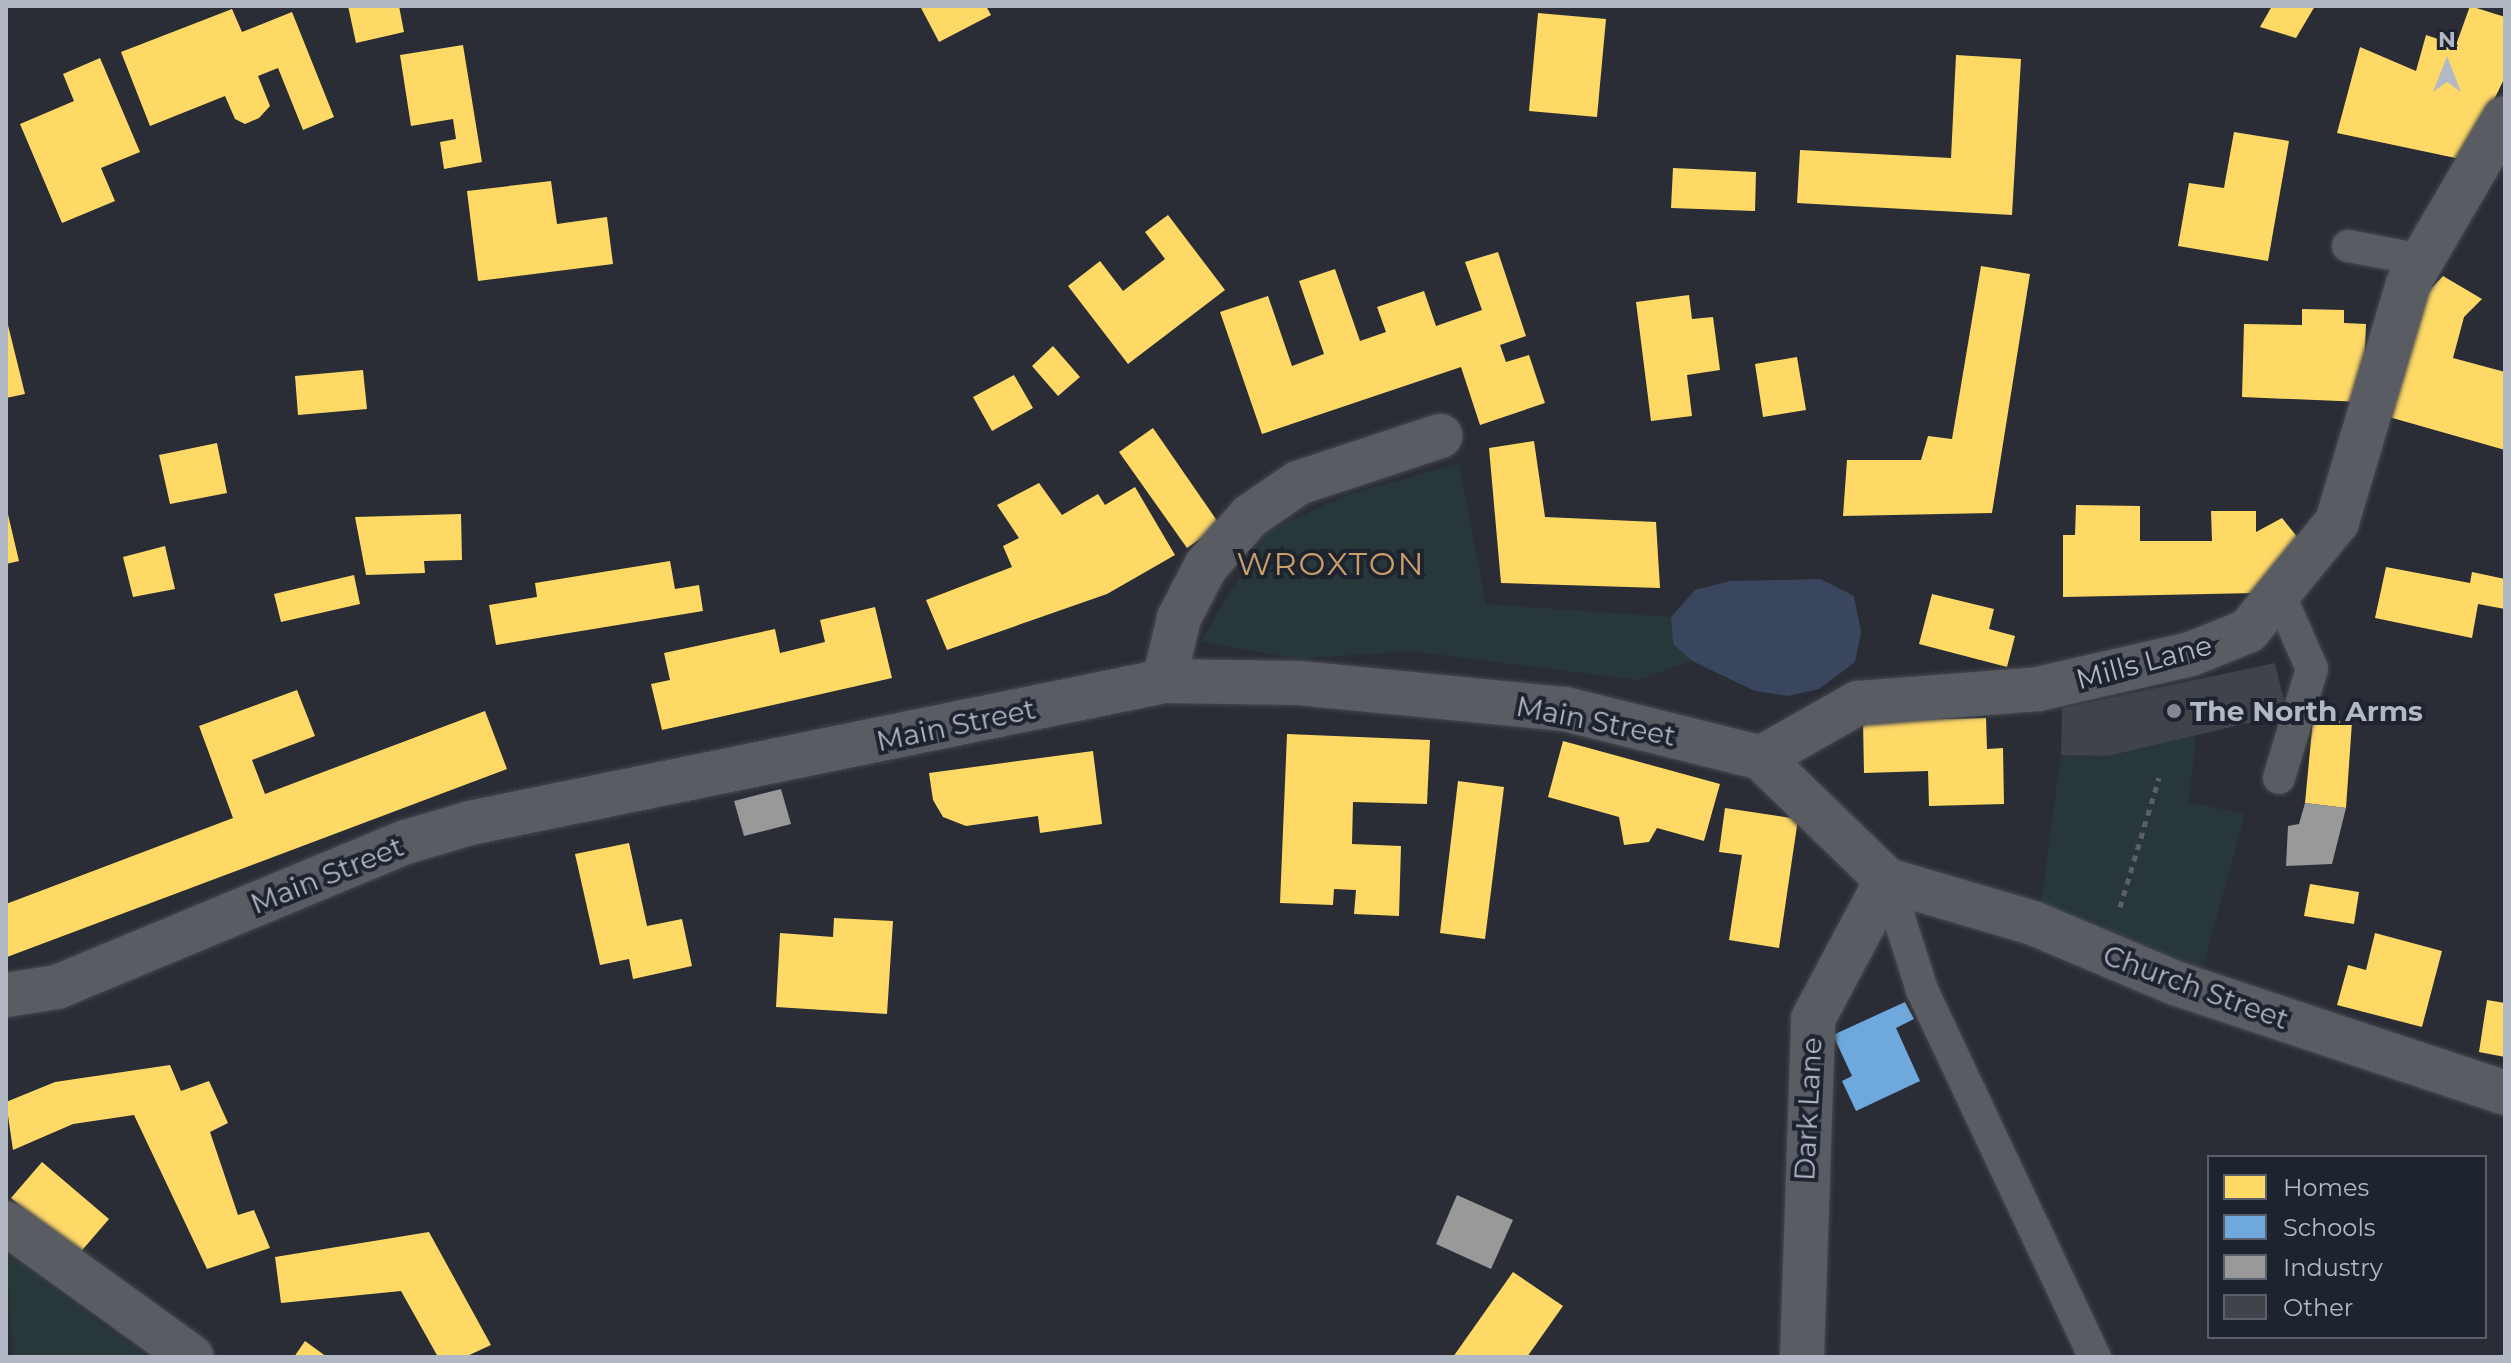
<!DOCTYPE html>
<style>
body{margin:0}
#map{position:relative;width:2511px;height:1363px;overflow:hidden;background:#2a2d35;font-family:Montserrat,sans-serif}
div>[style]{position:absolute}
.green>*{inset:0;background:#27373a}
.water>*{inset:0;background:#39465d}
.homes>*{inset:0;background:#ffd966}
.schools>*{inset:0;background:#6fa8dc}
.industry>*{inset:0;background:#999}
.building>*{inset:0;background:#41434a}
.path>*{height:5px;margin-top:-2.5px;transform-origin:0;background:repeating-linear-gradient(90deg,#5c6066 0 6px,transparent 0 12px)}
.roads{filter:drop-shadow(0 0 2px #46484e) drop-shadow(0 0 2px #46484e)}
.service>*{height:32px;margin:-16px;padding:0 16px;transform-origin:16px;border-radius:16px;background:#595c63}
.minor>*{height:44px;margin:-22px;padding:0 22px;transform-origin:22px;border-radius:22px;background:#595c63}
.dots>*{width:22px;height:22px;translate:-50% -50%;box-sizing:border-box;border:4px solid #1d232f;border-radius:50%}
span{translate:-50% -50%;white-space:nowrap;text-align:center;line-height:1.15;-webkit-text-stroke:8px #1d232f;paint-order:stroke}
.street-label{font-size:28px;color:#b3b8c5}
.poi-label{font-size:28px;color:#b3b8c5;font-weight:700}
.left{translate:0 -50%;text-align:left}
.quarter-label{font-size:32px;color:#ca9d69;letter-spacing:2px}
.frame{position:absolute;inset:0;border:8px solid #b3b8c5;pointer-events:none}
.legend{position:absolute;left:2207px;top:1155px;width:280px;height:184px;box-sizing:border-box;background:#1d232f;border:2px solid #595f6b;margin:0;padding:10px 14px;list-style:none;font-size:24px;color:#b3b8c5}
.legend li{display:flex;align-items:center;gap:16px;height:40px}
.legend b{width:40px;border:2px solid #595f6b}
.north{position:absolute;left:2407px;top:24px;width:80px;height:80px;-webkit-text-stroke:6px #1d232f;paint-order:stroke;rotate:0deg;font-size:22px;font-weight:700;line-height:32px;text-align:center;color:#b3b8c5}
.north::after{content:'';display:block;margin:auto;width:28px;height:36px;background:#b3b8c5;clip-path:polygon(50% 0,100% 100%,50% 72%,0 100%)}
</style>
<div id="map">
<div class="green">
<div style="clip-path:polygon(1459px 463px,1486px 604px,1671px 617px,1673px 644px,1692px 661px,1637px 680px,1410px 651px,1296px 659px,1201px 641px,1266px 532px,1344px 496px)"></div>
<div style="clip-path:polygon(2196px 735px,2189px 802px,2245px 814px,2201px 974px,2040px 909px,2061px 755px,2109px 756px)"></div>
<div style="clip-path:polygon(6px 1253px,147px 1357px,13px 1357px)"></div>
</div>
<div class="water">
<div style="clip-path:polygon(1821px 579px,1854px 596px,1861px 632px,1855px 662px,1819px 689px,1788px 696px,1755px 691px,1692px 661px,1673px 644px,1671px 617px,1695px 590px,1730px 581px)"></div>
</div>
<div class="homes">
<div style="clip-path:polygon(348px 6px,399px 6px,404px 32px,356px 43px)"></div>
<div style="clip-path:polygon(920px 6px,986px 6px,991px 15px,939px 42px)"></div>
<div style="clip-path:polygon(2272px 6px,2315px 6px,2296px 38px,2260px 27px)"></div>
<div style="clip-path:polygon(2470px 6px,2505px 17px,2505px 77px,2465px 160px,2337px 133px,2360px 47px,2416px 71px,2426px 35px,2456px 45px)"></div>
<div style="clip-path:polygon(232px 9px,242px 32px,292px 12px,334px 117px,303px 130px,278px 68px,258px 76px,270px 106px,259px 118px,245px 124px,235px 119px,225px 96px,150px 126px,121px 52px)"></div>
<div style="clip-path:polygon(1538px 13px,1606px 19px,1597px 117px,1529px 111px)"></div>
<div style="clip-path:polygon(463px 45px,482px 162px,444px 169px,440px 142px,456px 139px,453px 119px,411px 126px,400px 55px)"></div>
<div style="clip-path:polygon(1956px 55px,2021px 59px,2012px 215px,1797px 203px,1800px 150px,1951px 158px)"></div>
<div style="clip-path:polygon(100px 58px,140px 152px,101px 168px,115px 201px,62px 223px,20px 124px,74px 101px,63px 74px)"></div>
<div style="clip-path:polygon(2234px 132px,2289px 141px,2268px 261px,2178px 246px,2189px 183px,2224px 188px)"></div>
<div style="clip-path:polygon(1673px 168px,1756px 172px,1755px 211px,1671px 208px)"></div>
<div style="clip-path:polygon(551px 181px,557px 224px,607px 217px,613px 264px,478px 281px,467px 191px)"></div>
<div style="clip-path:polygon(1168px 215px,1225px 290px,1128px 364px,1068px 286px,1100px 261px,1123px 291px,1165px 259px,1145px 232px)"></div>
<div style="clip-path:polygon(1498px 252px,1526px 336px,1500px 345px,1506px 362px,1529px 355px,1545px 403px,1480px 425px,1461px 367px,1262px 434px,1220px 312px,1268px 296px,1292px 366px,1324px 354px,1299px 281px,1335px 269px,1360px 341px,1386px 332px,1377px 307px,1424px 291px,1436px 326px,1482px 310px,1465px 262px)"></div>
<div style="clip-path:polygon(1981px 266px,2030px 274px,1992px 513px,1843px 516px,1847px 460px,1921px 460px,1928px 436px,1952px 439px)"></div>
<div style="clip-path:polygon(2443px 276px,2482px 299px,2464px 317px,2453px 358px,2505px 372px,2505px 450px,2389px 417px,2421px 299px)"></div>
<div style="clip-path:polygon(1689px 295px,1692px 319px,1713px 317px,1720px 370px,1687px 375px,1692px 416px,1651px 421px,1636px 302px)"></div>
<div style="clip-path:polygon(2302px 309px,2344px 310px,2344px 323px,2366px 324px,2363px 402px,2242px 397px,2244px 324px,2302px 325px)"></div>
<div style="clip-path:polygon(6px 317px,25px 394px,6px 398px)"></div>
<div style="clip-path:polygon(1053px 346px,1080px 377px,1058px 396px,1032px 366px)"></div>
<div style="clip-path:polygon(1797px 357px,1806px 410px,1763px 417px,1755px 364px)"></div>
<div style="clip-path:polygon(363px 370px,367px 409px,298px 415px,295px 376px)"></div>
<div style="clip-path:polygon(1014px 375px,1033px 408px,992px 431px,973px 397px)"></div>
<div style="clip-path:polygon(1153px 428px,1220px 525px,1187px 548px,1119px 452px)"></div>
<div style="clip-path:polygon(1534px 441px,1545px 517px,1656px 522px,1660px 588px,1501px 583px,1489px 448px)"></div>
<div style="clip-path:polygon(217px 443px,227px 493px,170px 504px,159px 455px)"></div>
<div style="clip-path:polygon(1039px 483px,1062px 515px,1098px 494px,1105px 505px,1135px 487px,1175px 555px,1107px 594px,947px 650px,926px 600px,1012px 567px,1003px 546px,1019px 538px,997px 505px)"></div>
<div style="clip-path:polygon(2076px 505px,2140px 506px,2140px 541px,2212px 541px,2211px 511px,2256px 511px,2256px 532px,2282px 518px,2307px 549px,2256px 593px,2063px 597px,2063px 535px,2075px 535px)"></div>
<div style="clip-path:polygon(6px 506px,19px 561px,6px 564px)"></div>
<div style="clip-path:polygon(461px 514px,462px 560px,424px 561px,425px 573px,366px 575px,355px 517px)"></div>
<div style="clip-path:polygon(165px 546px,175px 589px,133px 597px,123px 557px)"></div>
<div style="clip-path:polygon(670px 561px,675px 589px,699px 585px,703px 611px,496px 645px,489px 605px,537px 597px,535px 583px)"></div>
<div style="clip-path:polygon(2386px 567px,2470px 583px,2472px 572px,2505px 579px,2505px 609px,2478px 604px,2472px 638px,2375px 618px)"></div>
<div style="clip-path:polygon(354px 575px,360px 604px,281px 622px,274px 594px)"></div>
<div style="clip-path:polygon(1932px 594px,1994px 609px,1989px 629px,2015px 636px,2007px 667px,1919px 644px)"></div>
<div style="clip-path:polygon(875px 607px,892px 678px,662px 730px,651px 684px,670px 680px,664px 653px,775px 629px,780px 653px,825px 642px,820px 620px)"></div>
<div style="clip-path:polygon(297px 690px,315px 736px,252px 760px,265px 794px,485px 711px,507px 769px,7px 957px,6px 904px,233px 818px,199px 726px)"></div>
<div style="clip-path:polygon(1986px 718px,1987px 749px,2003px 748px,2004px 804px,1929px 806px,1928px 771px,1864px 773px,1863px 721px)"></div>
<div style="clip-path:polygon(2313px 719px,2352px 722px,2346px 808px,2305px 803px)"></div>
<div style="clip-path:polygon(1287px 734px,1430px 740px,1427px 804px,1353px 802px,1352px 844px,1401px 846px,1399px 916px,1354px 914px,1356px 890px,1334px 889px,1333px 905px,1280px 903px)"></div>
<div style="clip-path:polygon(1563px 741px,1720px 784px,1704px 841px,1657px 828px,1649px 842px,1624px 845px,1619px 817px,1548px 797px)"></div>
<div style="clip-path:polygon(1093px 751px,1102px 824px,1040px 833px,1038px 816px,966px 826px,943px 817px,933px 800px,929px 773px)"></div>
<div style="clip-path:polygon(1458px 781px,1504px 787px,1485px 939px,1440px 933px)"></div>
<div style="clip-path:polygon(1725px 808px,1798px 819px,1779px 948px,1729px 940px,1742px 855px,1719px 852px)"></div>
<div style="clip-path:polygon(629px 843px,647px 926px,682px 919px,692px 966px,633px 979px,629px 959px,600px 965px,575px 854px)"></div>
<div style="clip-path:polygon(2310px 884px,2359px 892px,2354px 924px,2304px 916px)"></div>
<div style="clip-path:polygon(834px 918px,893px 921px,887px 1014px,776px 1007px,780px 933px,833px 937px)"></div>
<div style="clip-path:polygon(2375px 933px,2442px 951px,2422px 1027px,2337px 1005px,2348px 965px,2366px 970px)"></div>
<div style="clip-path:polygon(2487px 1000px,2505px 1003px,2505px 1057px,2479px 1052px)"></div>
<div style="clip-path:polygon(170px 1065px,181px 1091px,209px 1081px,228px 1123px,210px 1132px,238px 1215px,254px 1210px,270px 1248px,207px 1269px,134px 1115px,73px 1124px,13px 1150px,6px 1102px,55px 1082px)"></div>
<div style="clip-path:polygon(42px 1162px,109px 1219px,78px 1255px,11px 1198px)"></div>
<div style="clip-path:polygon(429px 1232px,491px 1345px,465px 1357px,438px 1357px,401px 1291px,281px 1303px,275px 1257px)"></div>
<div style="clip-path:polygon(1513px 1272px,1563px 1306px,1527px 1357px,1453px 1357px)"></div>
<div style="clip-path:polygon(305px 1341px,327px 1357px,294px 1357px)"></div>
</div>
<div class="schools">
<div style="clip-path:polygon(1905px 1002px,1914px 1019px,1896px 1028px,1920px 1081px,1856px 1111px,1842px 1081px,1852px 1076px,1833px 1035px)"></div>
</div>
<div class="industry">
<div style="clip-path:polygon(781px 789px,791px 824px,744px 836px,734px 801px)"></div>
<div style="clip-path:polygon(2305px 803px,2346px 808px,2332px 864px,2286px 866px,2288px 826px,2299px 824px)"></div>
<div style="clip-path:polygon(1457px 1195px,1513px 1220px,1491px 1269px,1436px 1244px)"></div>
</div>
<div class="building">
<div style="clip-path:polygon(2275px 663px,2287px 714px,2108px 756px,2061px 755px,2062px 708px)"></div>
</div>
<div class="path">
<div style="left:2120px;top:907px;width:135px;rotate:-73.2deg"></div>
</div>
<div class="roads">
<div class="service">
<div style="left:2348px;top:246px;width:75px;rotate:10.7deg"></div>
<div style="left:2279px;top:778px;width:114px;rotate:-73.2deg"></div>
<div style="left:2312px;top:669px;width:77px;rotate:-113.6deg"></div>
<div style="left:1887px;top:880px;width:115px;rotate:72.3deg"></div>
<div style="left:1922px;top:990px;width:406px;rotate:64.8deg"></div>
</div>
<div class="minor">
<div style="left:1164px;top:681px;width:65px;rotate:-76.6deg"></div>
<div style="left:1179px;top:618px;width:59px;rotate:-62.6deg"></div>
<div style="left:1206px;top:566px;width:67px;rotate:-48.7deg"></div>
<div style="left:1250px;top:516px;width:58px;rotate:-34.5deg"></div>
<div style="left:1298px;top:483px;width:150px;rotate:-18.3deg"></div>
<div style="left:1761px;top:758px;width:112px;rotate:-29.6deg"></div>
<div style="left:1858px;top:703px;width:181px;rotate:-4.4deg"></div>
<div style="left:2038px;top:689px;width:157px;rotate:-12.9deg"></div>
<div style="left:2191px;top:654px;width:61px;rotate:-22deg"></div>
<div style="left:2248px;top:631px;width:141px;rotate:-50.8deg"></div>
<div style="left:2337px;top:522px;width:248px;rotate:-73.4deg"></div>
<div style="left:2408px;top:284px;width:192px;rotate:-59.7deg"></div>
<div style="left:6px;top:995px;width:52px;rotate:-8.9deg"></div>
<div style="left:57px;top:987px;width:378px;rotate:-22.6deg"></div>
<div style="left:406px;top:842px;width:67px;rotate:-16.5deg"></div>
<div style="left:470px;top:823px;width:708px;rotate:-11.56deg"></div>
<div style="left:1164px;top:681px;width:135px;rotate:0.8deg"></div>
<div style="left:1299px;top:683px;width:267px;rotate:5.6deg"></div>
<div style="left:1565px;top:709px;width:202px;rotate:14deg"></div>
<div style="left:1761px;top:758px;width:175px;rotate:44.1deg"></div>
<div style="left:1887px;top:880px;width:152px;rotate:16.4deg"></div>
<div style="left:2033px;top:923px;width:154px;rotate:22.9deg"></div>
<div style="left:2175px;top:983px;width:348px;rotate:18.4deg"></div>
<div style="left:6px;top:1223px;width:229px;rotate:35.8deg"></div>
<div style="left:1802px;top:1357px;width:338px;rotate:-88.1deg"></div>
<div style="left:1813px;top:1019px;width:157px;rotate:-62deg"></div>
</div>
</div>
<div class="dots">
<div style="left:2174px;top:711px;background:#838793"></div>
</div>
<div class="street-label">
<span style="left:2144px;top:662px;rotate:-15deg">Mills Lane</span>
<span style="left:1596px;top:721px;rotate:11deg">Main Street</span>
<span style="left:956px;top:725px;rotate:-12deg">Main Street</span>
<span style="left:327px;top:875px;rotate:-22deg">Main Street</span>
<span style="left:2196px;top:987px;rotate:20deg">Church Street</span>
<span style="left:1808px;top:1109px;rotate:-87deg">Dark Lane</span>
</div>
<div class="poi-label">
<span class="left" style="left:2190px;top:711px">The North Arms</span>
</div>
<div class="quarter-label">
<span style="left:1331px;top:564px">WROXTON</span>
</div>
<div class="frame"></div>
<ul class="legend">
<li><b style="height:22px;background:#ffd966"></b>Homes</li>
<li><b style="height:22px;background:#6fa8dc"></b>Schools</li>
<li><b style="height:22px;background:#999"></b>Industry</li>
<li><b style="height:22px;background:#41434a"></b>Other</li>
</ul>
<div class="north">N</div>
</div>
